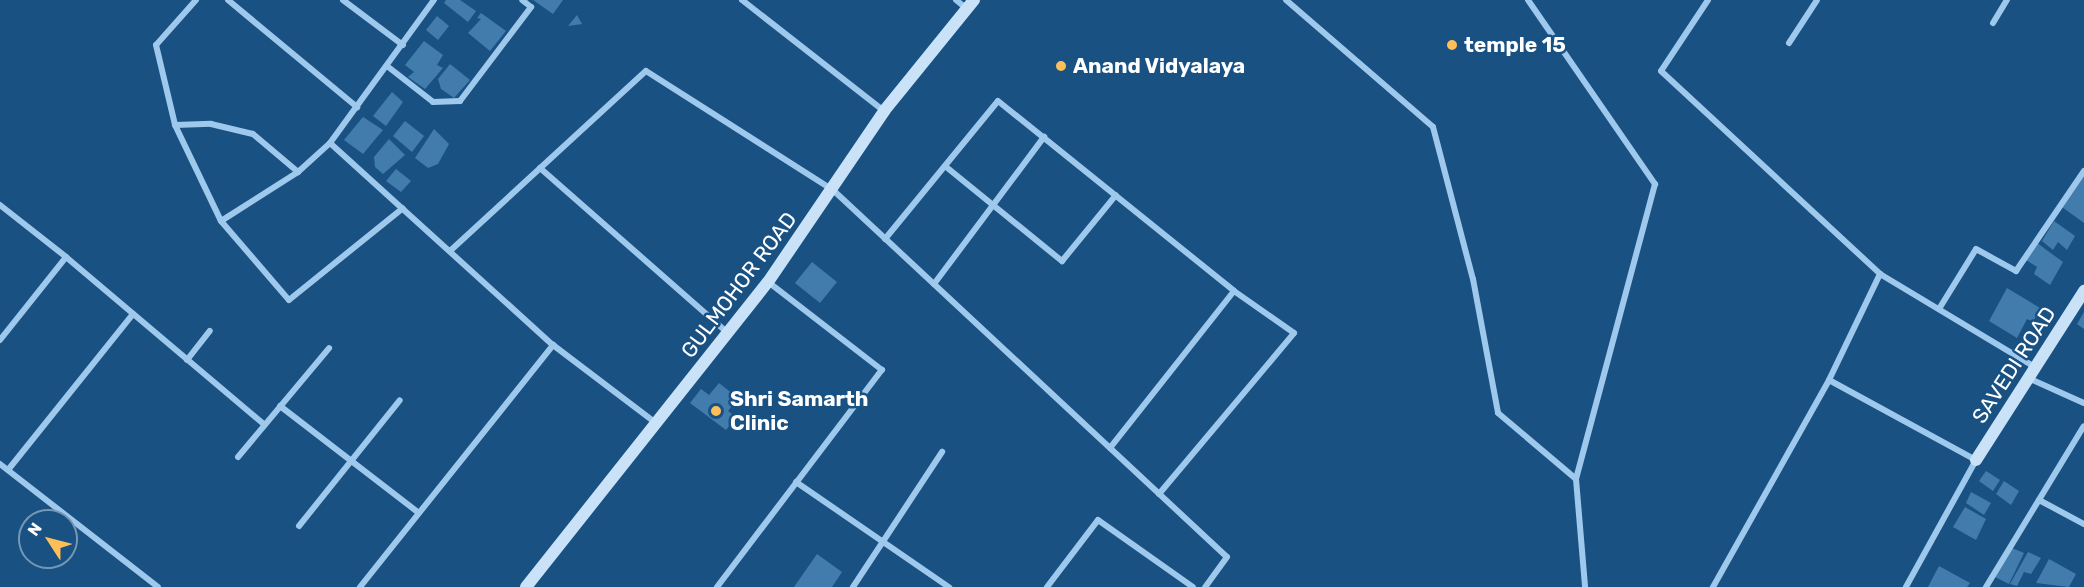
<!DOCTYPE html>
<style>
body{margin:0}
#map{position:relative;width:2084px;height:587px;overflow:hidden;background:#195183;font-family:Rubik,sans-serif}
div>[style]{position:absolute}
.building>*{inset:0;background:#427cad}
.street>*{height:6px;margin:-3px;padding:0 3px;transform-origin:3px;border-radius:3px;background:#9ec8ec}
.secondary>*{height:12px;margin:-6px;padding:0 6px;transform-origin:6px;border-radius:6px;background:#cae2f8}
.dots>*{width:16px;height:16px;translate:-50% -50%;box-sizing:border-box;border:3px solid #195183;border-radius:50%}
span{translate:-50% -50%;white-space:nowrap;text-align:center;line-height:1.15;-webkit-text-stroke:5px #195183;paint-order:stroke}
.poi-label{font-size:21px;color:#fff;font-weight:700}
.left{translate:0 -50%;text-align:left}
.street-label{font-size:21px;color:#fff}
.north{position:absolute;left:18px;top:509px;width:60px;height:60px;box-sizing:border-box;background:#195183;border:2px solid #7597b5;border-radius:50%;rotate:306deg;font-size:16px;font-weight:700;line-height:24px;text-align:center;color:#fff}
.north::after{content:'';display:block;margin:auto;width:21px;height:27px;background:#ffbf58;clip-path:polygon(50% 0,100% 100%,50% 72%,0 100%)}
</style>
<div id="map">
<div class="building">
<div style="clip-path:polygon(446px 0,460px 0,476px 11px,468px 22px,444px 3px)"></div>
<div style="clip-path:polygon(533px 0,563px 0,553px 14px)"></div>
<div style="clip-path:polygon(481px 13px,506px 31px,490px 51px,468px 33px,481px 19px,477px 18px)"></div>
<div style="clip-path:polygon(577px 15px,582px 24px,568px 26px)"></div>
<div style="clip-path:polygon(437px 16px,449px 26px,438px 40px,426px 30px)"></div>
<div style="clip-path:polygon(424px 41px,443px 55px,437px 65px,443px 68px,425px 89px,408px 77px,414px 72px,405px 65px)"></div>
<div style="clip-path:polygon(450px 64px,470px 80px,454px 98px,441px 89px,438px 79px)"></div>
<div style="clip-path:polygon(392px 92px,403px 102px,386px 126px,373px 116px)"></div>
<div style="clip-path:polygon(363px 117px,383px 130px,363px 154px,344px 140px)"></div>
<div style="clip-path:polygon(405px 121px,424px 136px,412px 152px,393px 136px)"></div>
<div style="clip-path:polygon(434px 129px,449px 144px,438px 164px,428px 168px,415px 158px)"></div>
<div style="clip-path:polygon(389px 139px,405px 155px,383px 174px,375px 167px,374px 157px)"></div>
<div style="clip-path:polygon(396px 169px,411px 181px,401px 192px,386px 181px)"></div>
<div style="clip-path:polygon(2083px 175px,2084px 176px,2084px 223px,2062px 207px)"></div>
<div style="clip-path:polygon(2054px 221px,2075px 236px,2067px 250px,2058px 242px,2053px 250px,2042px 241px)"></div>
<div style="clip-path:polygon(2037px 243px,2063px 262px,2050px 285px,2034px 274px,2037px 267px,2026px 260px)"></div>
<div style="clip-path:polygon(812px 262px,837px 282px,820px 303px,795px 283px)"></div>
<div style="clip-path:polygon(2007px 288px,2040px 308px,2033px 322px,2027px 319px,2017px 338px,1989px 321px)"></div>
<div style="clip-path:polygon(2084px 312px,2084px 329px,2077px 324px)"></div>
<div style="clip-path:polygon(719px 383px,738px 398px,728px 411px,736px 417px,726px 430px,690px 403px,701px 389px,709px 395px)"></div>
<div style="clip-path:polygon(1986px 471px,2000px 480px,1993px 491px,1979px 481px)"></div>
<div style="clip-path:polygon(2004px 481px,2019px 491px,2011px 505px,1996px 494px)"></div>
<div style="clip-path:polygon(1971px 492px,1991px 503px,1984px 515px,1966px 503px)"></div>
<div style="clip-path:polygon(1965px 507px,1986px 519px,1976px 540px,1953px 527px)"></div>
<div style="clip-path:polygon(2012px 548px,2024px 553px,2009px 584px,1995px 577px)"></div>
<div style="clip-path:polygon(2028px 552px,2041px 558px,2031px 574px,2024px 572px,2017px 586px,2010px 584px)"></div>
<div style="clip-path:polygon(817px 554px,842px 572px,832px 587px,794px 587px)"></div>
<div style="clip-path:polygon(2049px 559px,2076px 574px,2069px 587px,2036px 583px)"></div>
<div style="clip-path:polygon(1939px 566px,1970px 583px,1967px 587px,1928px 587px)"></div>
</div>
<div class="street">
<div style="left:196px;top:0;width:60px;rotate:131.6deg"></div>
<div style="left:156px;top:45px;width:82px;rotate:76.6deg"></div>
<div style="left:175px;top:125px;width:36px;rotate:-2deg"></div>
<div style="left:211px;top:124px;width:43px;rotate:13.4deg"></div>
<div style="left:253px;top:134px;width:59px;rotate:40.2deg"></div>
<div style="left:298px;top:172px;width:91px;rotate:147.5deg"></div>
<div style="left:228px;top:0;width:168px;rotate:39.7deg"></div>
<div style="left:343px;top:0;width:75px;rotate:36.9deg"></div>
<div style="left:742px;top:0;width:180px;rotate:38deg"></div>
<div style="left:956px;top:0;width:13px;rotate:39deg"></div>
<div style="left:1286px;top:0;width:194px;rotate:40.8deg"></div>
<div style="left:1433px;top:127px;width:157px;rotate:75.3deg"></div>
<div style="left:1473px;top:279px;width:136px;rotate:79.4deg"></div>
<div style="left:1498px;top:413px;width:102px;rotate:40.2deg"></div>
<div style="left:1528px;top:0;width:224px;rotate:55.4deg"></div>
<div style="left:1655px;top:184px;width:305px;rotate:105deg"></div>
<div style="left:1576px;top:479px;width:108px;rotate:85.2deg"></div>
<div style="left:1708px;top:0;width:85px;rotate:123.5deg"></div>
<div style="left:1661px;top:71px;width:299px;rotate:42.8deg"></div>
<div style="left:1993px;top:23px;width:27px;rotate:-59deg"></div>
<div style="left:1789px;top:43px;width:51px;rotate:-56.9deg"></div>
<div style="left:387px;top:66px;width:58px;rotate:38deg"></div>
<div style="left:433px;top:102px;width:27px;rotate:-2deg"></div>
<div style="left:460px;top:101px;width:118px;rotate:-52.9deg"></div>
<div style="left:531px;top:7px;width:11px;rotate:-142deg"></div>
<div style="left:175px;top:125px;width:106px;rotate:64.4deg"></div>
<div style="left:221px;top:221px;width:104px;rotate:49.3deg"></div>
<div style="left:289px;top:300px;width:146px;rotate:-38.9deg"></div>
<div style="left:330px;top:143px;width:301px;rotate:42.2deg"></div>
<div style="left:945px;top:166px;width:151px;rotate:39.1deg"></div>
<div style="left:1062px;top:261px;width:85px;rotate:-50.7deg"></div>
<div style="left:540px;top:168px;width:250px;rotate:41.3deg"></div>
<div style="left:298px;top:172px;width:43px;rotate:-42.2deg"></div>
<div style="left:330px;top:143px;width:177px;rotate:-54deg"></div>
<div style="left:0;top:205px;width:84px;rotate:38.2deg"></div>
<div style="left:885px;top:239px;width:178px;rotate:-50.7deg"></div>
<div style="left:998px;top:101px;width:303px;rotate:38.8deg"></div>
<div style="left:1234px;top:291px;width:200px;rotate:128.3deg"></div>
<div style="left:450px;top:251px;width:266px;rotate:-42.6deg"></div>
<div style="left:646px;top:71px;width:222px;rotate:32.5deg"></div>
<div style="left:833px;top:190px;width:538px;rotate:42.97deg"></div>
<div style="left:1227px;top:557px;width:37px;rotate:126deg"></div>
<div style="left:934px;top:284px;width:184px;rotate:-53.2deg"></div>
<div style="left:1939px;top:309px;width:70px;rotate:-58.3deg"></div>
<div style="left:1976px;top:249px;width:46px;rotate:28.8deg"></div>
<div style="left:2016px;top:271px;width:121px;rotate:-55.8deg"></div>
<div style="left:0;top:340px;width:106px;rotate:-51.5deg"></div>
<div style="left:66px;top:257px;width:260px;rotate:40.2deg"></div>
<div style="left:187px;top:360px;width:37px;rotate:-52deg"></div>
<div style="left:2028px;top:378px;width:61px;rotate:24.1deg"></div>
<div style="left:1829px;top:380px;width:118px;rotate:-64.3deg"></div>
<div style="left:1880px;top:274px;width:181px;rotate:31deg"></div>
<div style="left:280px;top:406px;width:175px;rotate:37.6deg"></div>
<div style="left:238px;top:457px;width:142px;rotate:-50.1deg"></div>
<div style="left:0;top:464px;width:200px;rotate:37.9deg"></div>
<div style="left:8px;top:470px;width:200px;rotate:-51.3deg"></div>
<div style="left:796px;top:482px;width:186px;rotate:34.5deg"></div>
<div style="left:1159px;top:494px;width:210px;rotate:-50deg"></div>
<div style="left:1294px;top:333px;width:73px;rotate:-145deg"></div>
<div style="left:2039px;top:500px;width:51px;rotate:28.1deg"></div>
<div style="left:299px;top:526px;width:161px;rotate:-51.3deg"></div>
<div style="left:360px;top:587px;width:310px;rotate:-51.4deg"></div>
<div style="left:553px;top:345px;width:131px;rotate:37.2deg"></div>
<div style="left:717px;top:587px;width:273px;rotate:-52.8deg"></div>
<div style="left:882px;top:370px;width:144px;rotate:-142.3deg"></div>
<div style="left:853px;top:587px;width:162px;rotate:-56.6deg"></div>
<div style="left:1047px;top:587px;width:84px;rotate:-52.7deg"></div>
<div style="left:1098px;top:520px;width:116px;rotate:35.2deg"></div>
<div style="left:1713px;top:587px;width:237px;rotate:-60.7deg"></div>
<div style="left:1829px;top:380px;width:167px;rotate:28.6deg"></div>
<div style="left:1976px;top:460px;width:145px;rotate:118.9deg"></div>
<div style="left:1986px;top:587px;width:188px;rotate:-58.7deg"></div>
</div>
<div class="secondary">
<div style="left:1976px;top:460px;width:201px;rotate:-57.4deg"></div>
<div style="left:526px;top:587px;width:389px;rotate:-51.6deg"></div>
<div style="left:768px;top:282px;width:207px;rotate:-55.8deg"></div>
<div style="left:884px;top:111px;width:143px;rotate:-51deg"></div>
</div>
<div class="dots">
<div style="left:1452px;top:45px;background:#ffbf58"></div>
<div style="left:1061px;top:66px;background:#ffbf58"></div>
<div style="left:716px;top:411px;background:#ffbf58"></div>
</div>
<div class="poi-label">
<span class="left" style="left:1464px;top:45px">temple 15</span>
<span class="left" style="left:1073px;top:66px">Anand Vidyalaya</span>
<span class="left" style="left:730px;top:411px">Shri Samarth<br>Clinic</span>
</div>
<div class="street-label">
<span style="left:739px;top:285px;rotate:-53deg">GULMOHOR ROAD</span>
<span style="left:2014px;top:365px;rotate:-57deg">SAVEDI ROAD</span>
</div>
<div class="north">N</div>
</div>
